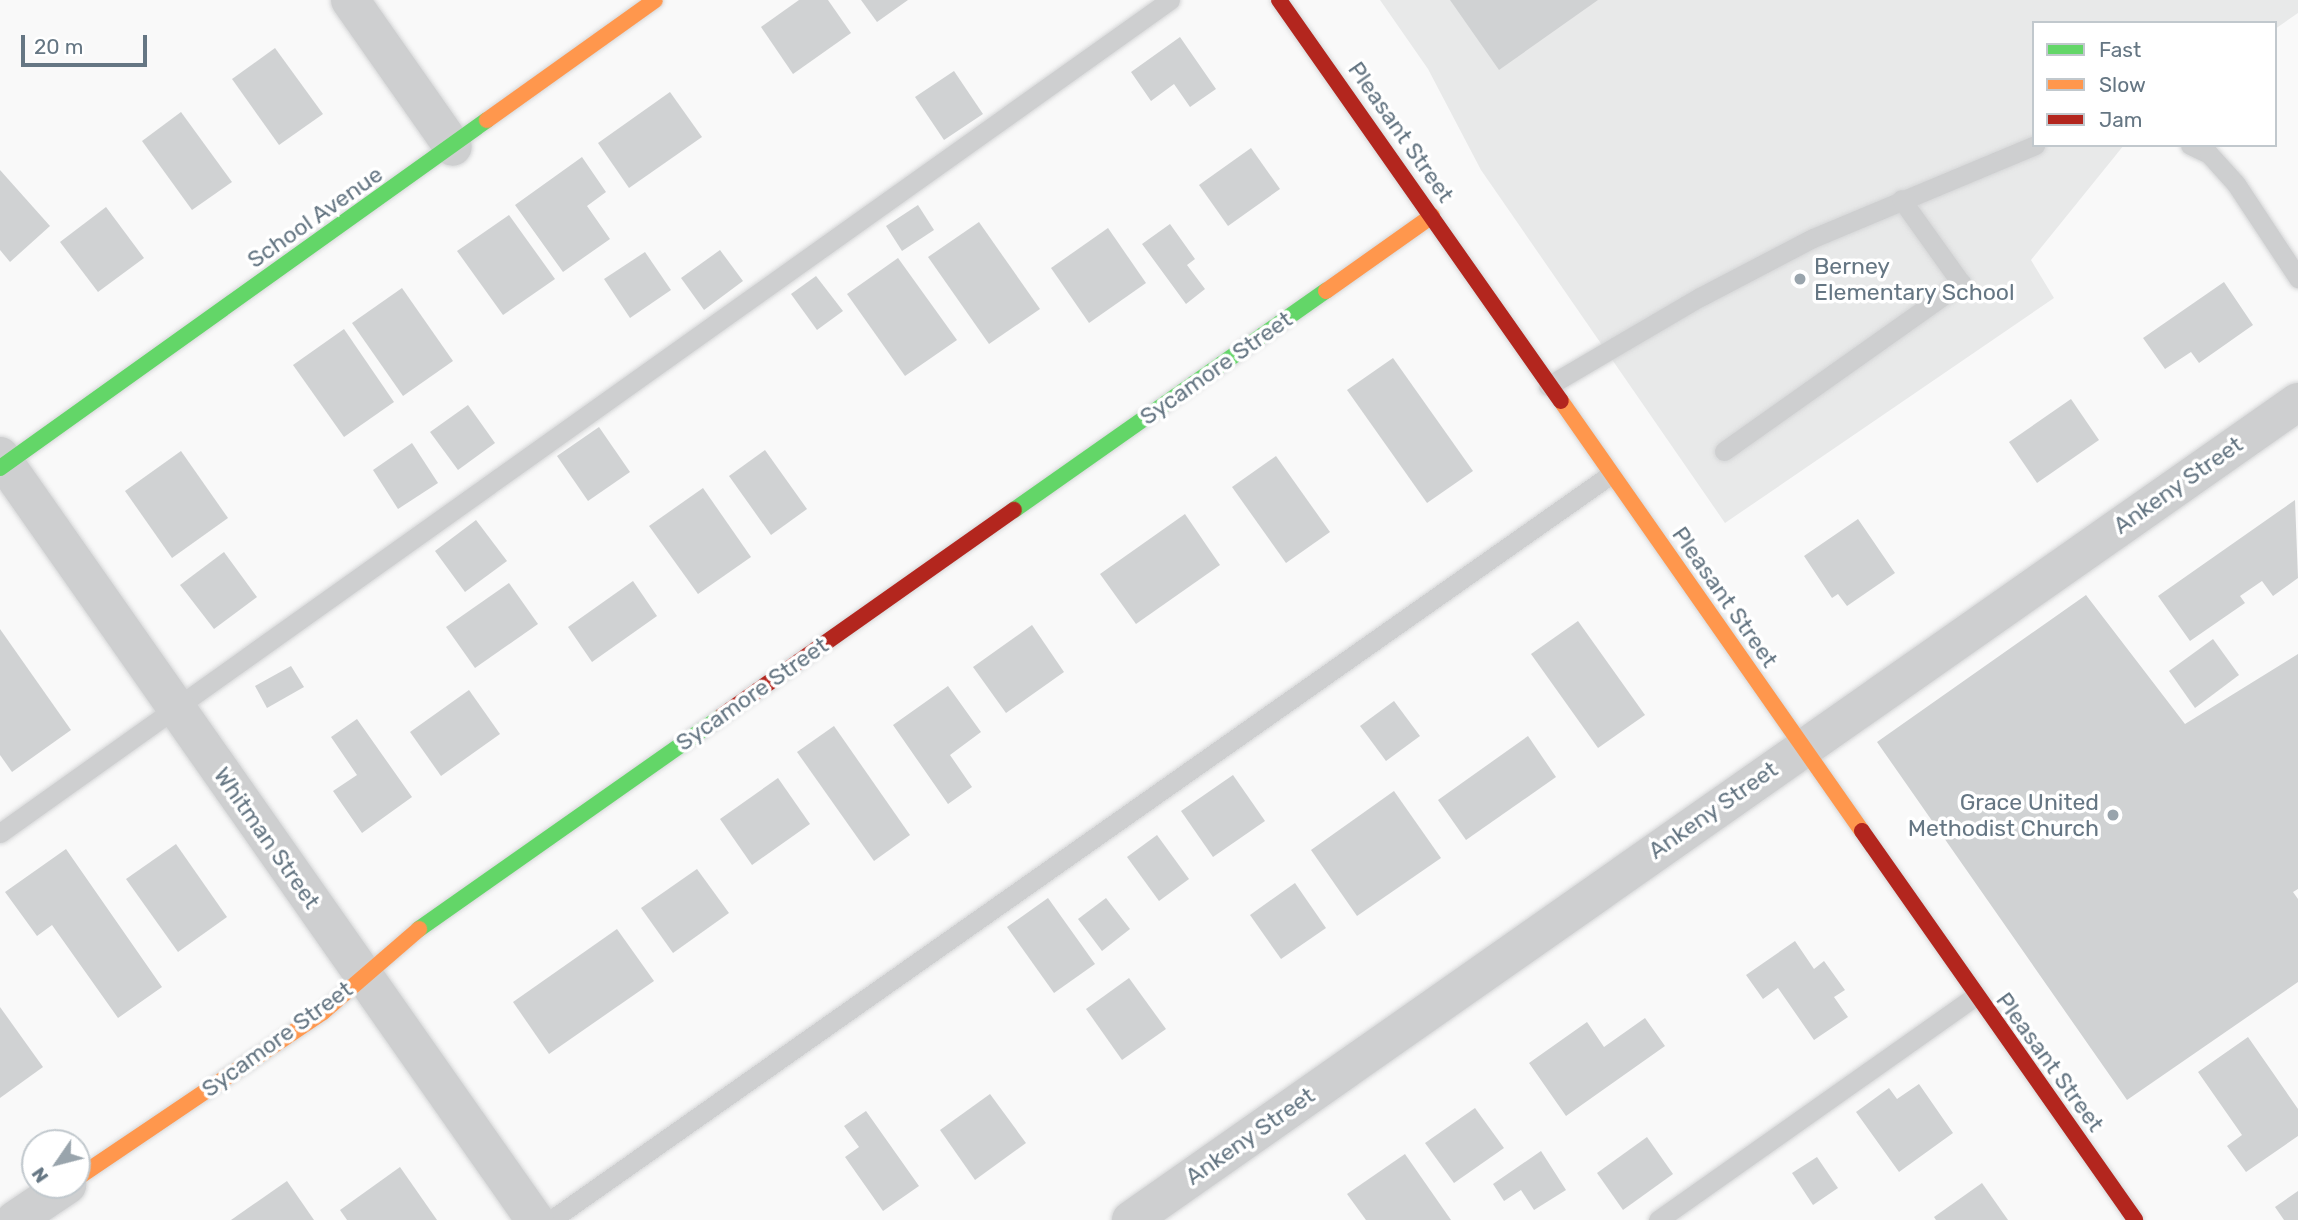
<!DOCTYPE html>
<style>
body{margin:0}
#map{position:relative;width:2298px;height:1220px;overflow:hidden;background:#f9f9f9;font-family:Rubik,sans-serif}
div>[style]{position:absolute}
.built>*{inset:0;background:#e8e9e9}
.building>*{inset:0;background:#d0d2d3}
.roads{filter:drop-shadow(0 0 2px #d5d6d7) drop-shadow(0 0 2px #d5d6d7)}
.lane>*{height:19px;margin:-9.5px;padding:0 9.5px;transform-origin:9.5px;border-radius:9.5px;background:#cecfd0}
.street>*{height:38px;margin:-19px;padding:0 19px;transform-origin:19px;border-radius:19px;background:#cecfd0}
.fast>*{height:16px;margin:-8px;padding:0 8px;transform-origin:8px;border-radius:8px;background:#63d668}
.slow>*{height:16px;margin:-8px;padding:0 8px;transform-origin:8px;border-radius:8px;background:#ff974d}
.jam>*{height:16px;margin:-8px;padding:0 8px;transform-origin:8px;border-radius:8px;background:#b3261e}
.dots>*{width:19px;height:19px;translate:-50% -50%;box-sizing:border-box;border:4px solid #fff;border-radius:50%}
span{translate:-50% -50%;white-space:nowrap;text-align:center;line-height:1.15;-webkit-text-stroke:7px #fff;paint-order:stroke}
.street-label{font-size:23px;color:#657683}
.poi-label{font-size:23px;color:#657683}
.left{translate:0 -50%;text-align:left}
.right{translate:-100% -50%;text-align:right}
.legend{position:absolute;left:2032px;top:21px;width:245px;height:126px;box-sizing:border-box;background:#fff;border:2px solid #c1c8cd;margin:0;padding:9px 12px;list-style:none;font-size:21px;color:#657683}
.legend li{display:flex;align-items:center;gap:14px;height:35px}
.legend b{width:35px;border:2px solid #c1c8cd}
.north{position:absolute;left:21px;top:1129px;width:70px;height:70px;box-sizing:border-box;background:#fff;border:2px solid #c1c8cd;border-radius:50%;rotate:235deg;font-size:19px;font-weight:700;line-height:28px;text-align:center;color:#657683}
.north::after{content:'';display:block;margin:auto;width:24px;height:32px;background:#99a4ac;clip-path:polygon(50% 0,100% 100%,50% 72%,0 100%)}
.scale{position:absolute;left:21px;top:35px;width:126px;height:32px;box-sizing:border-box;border:4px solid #657683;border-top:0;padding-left:9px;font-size:21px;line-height:24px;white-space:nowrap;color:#657683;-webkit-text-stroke:5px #fff;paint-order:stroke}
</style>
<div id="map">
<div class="built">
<div style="clip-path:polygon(1380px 0,2298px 0,2298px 13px,2275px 29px,2275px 23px,2034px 23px,2034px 145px,2124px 145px,2031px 260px,2054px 298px,1725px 523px,1481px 170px,1428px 69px)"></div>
</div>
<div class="building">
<div style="clip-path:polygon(799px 0,828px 0,851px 33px,793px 74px,761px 27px)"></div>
<div style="clip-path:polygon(861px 0,908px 0,877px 22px)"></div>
<div style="clip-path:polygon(1450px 0,1598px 0,1499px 70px)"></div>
<div style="clip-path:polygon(1180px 37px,1216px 89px,1190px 107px,1174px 84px,1151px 101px,1131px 72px)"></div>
<div style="clip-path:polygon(275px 48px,323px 114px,279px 145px,232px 79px)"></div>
<div style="clip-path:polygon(954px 71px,983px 114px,944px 140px,915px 97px)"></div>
<div style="clip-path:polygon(670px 92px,702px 137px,629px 188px,598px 143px)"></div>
<div style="clip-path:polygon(181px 112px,232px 182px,192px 210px,142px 141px)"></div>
<div style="clip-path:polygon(1251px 148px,1280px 189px,1228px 226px,1199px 185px)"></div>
<div style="clip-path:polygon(582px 157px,606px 192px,587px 206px,610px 239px,563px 272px,515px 205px)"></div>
<div style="clip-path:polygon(0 170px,50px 226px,10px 262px,0 250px)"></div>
<div style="clip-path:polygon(918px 205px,934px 230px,902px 251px,886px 226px)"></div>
<div style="clip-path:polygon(106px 207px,144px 258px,98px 292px,60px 242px)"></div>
<div style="clip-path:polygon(509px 215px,555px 279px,503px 315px,457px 251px)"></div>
<div style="clip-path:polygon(979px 222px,1040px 309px,989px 344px,928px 257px)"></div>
<div style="clip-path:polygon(1170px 224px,1195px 259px,1187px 265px,1205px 289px,1186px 304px,1142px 244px)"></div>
<div style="clip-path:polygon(1108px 228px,1146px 283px,1089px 323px,1051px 268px)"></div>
<div style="clip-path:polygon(720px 250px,743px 281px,704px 310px,681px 278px)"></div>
<div style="clip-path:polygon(645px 252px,671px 290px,630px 318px,604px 279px)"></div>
<div style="clip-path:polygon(898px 258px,957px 340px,905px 376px,847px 294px)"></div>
<div style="clip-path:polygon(816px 276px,843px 311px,817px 330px,791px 294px)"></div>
<div style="clip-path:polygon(2224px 282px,2253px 325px,2199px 363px,2191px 352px,2165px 369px,2143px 338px)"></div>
<div style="clip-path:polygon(402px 288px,453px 361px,403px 396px,352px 323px)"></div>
<div style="clip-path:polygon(344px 329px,394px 402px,344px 437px,293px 365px)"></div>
<div style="clip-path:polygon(1393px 358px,1473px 471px,1427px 503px,1347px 390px)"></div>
<div style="clip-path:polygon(2071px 399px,2099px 440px,2037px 483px,2009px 442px)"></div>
<div style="clip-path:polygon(468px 405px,495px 443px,458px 470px,430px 432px)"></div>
<div style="clip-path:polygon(599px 427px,630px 472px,588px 501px,557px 456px)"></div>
<div style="clip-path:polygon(412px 443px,438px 483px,398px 509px,373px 470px)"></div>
<div style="clip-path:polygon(765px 450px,807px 509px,771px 535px,729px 476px)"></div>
<div style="clip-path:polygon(181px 451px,228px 518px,172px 558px,125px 491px)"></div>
<div style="clip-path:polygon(1276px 456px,1330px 532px,1286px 563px,1232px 487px)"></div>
<div style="clip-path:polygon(703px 488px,751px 557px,698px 594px,649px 526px)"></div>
<div style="clip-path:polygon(2295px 500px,2298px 578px,2273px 596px,2262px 581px,2240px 596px,2245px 603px,2190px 641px,2158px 596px)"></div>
<div style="clip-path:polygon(1185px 514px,1220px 565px,1136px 624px,1100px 574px)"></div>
<div style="clip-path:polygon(1858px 519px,1895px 573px,1847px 606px,1838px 594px,1832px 598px,1804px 556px)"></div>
<div style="clip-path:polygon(476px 520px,507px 561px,465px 592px,435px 551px)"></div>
<div style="clip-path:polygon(224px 552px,257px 597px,214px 629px,180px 585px)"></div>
<div style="clip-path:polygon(633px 581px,657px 616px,592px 662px,568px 627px)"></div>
<div style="clip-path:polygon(509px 583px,538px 624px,475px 668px,446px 627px)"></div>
<div style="clip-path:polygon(2086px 595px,2185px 724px,2298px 654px,2298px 889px,2293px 892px,2298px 899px,2298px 982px,2127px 1100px,1877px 742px)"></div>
<div style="clip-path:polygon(1578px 621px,1645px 715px,1598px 748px,1531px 654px)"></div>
<div style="clip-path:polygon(1032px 625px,1064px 672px,1006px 713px,973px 667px)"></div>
<div style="clip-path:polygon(0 629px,71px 730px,12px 772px,0 755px)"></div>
<div style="clip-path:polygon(2213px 639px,2239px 675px,2195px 708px,2169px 671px)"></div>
<div style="clip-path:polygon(291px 666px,304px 687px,267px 708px,255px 686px)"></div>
<div style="clip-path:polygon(948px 686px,981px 732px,950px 755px,972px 787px,948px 804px,893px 725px)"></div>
<div style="clip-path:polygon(469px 690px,500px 734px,441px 776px,410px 732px)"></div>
<div style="clip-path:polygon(1394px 701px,1420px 736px,1386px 761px,1360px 726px)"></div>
<div style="clip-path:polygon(357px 719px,412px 797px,362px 833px,333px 791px,357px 775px,331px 737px)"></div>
<div style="clip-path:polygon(834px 726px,910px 835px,874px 861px,797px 752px)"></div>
<div style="clip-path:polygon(1528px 736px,1556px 777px,1466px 840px,1438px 800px)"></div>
<div style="clip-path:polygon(1233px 775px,1265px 821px,1213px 857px,1181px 811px)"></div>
<div style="clip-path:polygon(778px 778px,810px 824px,752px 865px,720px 819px)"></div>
<div style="clip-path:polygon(1394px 791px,1441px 858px,1357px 916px,1311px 850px)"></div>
<div style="clip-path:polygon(1157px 835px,1189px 879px,1159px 901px,1127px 857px)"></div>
<div style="clip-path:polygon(176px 844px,227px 917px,178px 952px,126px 879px)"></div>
<div style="clip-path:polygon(66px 849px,162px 987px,118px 1018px,52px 925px,37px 936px,5px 892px)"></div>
<div style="clip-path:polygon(697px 869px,729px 913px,673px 953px,641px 908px)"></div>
<div style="clip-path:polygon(1295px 883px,1326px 928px,1281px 959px,1250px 915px)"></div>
<div style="clip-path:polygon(1048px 898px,1095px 964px,1054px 993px,1007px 927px)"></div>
<div style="clip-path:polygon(1106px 898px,1130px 929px,1102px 951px,1078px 919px)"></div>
<div style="clip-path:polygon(617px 929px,654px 981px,549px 1054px,513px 1002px)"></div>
<div style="clip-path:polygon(1795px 941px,1814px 969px,1824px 961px,1845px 990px,1834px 997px,1848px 1017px,1814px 1040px,1778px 988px,1763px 999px,1746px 975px)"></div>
<div style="clip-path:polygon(1129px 978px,1166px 1029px,1122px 1060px,1086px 1009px)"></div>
<div style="clip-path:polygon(0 1007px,43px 1067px,0 1098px)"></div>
<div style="clip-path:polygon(1645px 1018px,1665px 1046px,1566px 1116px,1529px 1063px,1587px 1022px,1604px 1047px)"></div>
<div style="clip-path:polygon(2248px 1037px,2298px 1109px,2298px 1136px,2246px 1172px,2227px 1146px,2242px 1135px,2198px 1072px)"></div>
<div style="clip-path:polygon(1919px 1084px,1953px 1133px,1899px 1172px,1856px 1112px,1889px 1088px,1897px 1099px)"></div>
<div style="clip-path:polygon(990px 1094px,1026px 1143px,975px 1180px,940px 1130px)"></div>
<div style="clip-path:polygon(1475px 1108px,1504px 1148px,1454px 1183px,1425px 1143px)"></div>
<div style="clip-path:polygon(866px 1111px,919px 1186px,883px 1211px,845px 1157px,859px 1147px,844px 1126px)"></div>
<div style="clip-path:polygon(1647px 1137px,1673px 1174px,1623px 1210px,1597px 1173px)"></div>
<div style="clip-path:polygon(1541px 1151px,1566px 1190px,1534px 1210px,1521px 1190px,1504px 1201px,1493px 1184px)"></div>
<div style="clip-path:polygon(1405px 1154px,1451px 1220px,1366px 1220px,1347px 1194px)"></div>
<div style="clip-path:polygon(1817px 1157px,1838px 1188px,1813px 1205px,1792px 1173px)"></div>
<div style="clip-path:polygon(400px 1167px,437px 1220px,347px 1220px,340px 1210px)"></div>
<div style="clip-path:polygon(287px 1181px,314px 1220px,231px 1220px)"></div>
<div style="clip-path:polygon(1982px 1183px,2008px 1220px,1936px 1220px,1934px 1217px)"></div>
<div style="clip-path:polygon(2298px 1191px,2298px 1220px,2284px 1220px,2275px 1207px)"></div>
</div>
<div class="roads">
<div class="lane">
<div style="left:2190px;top:145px;width:21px;rotate:25deg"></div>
<div style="left:2209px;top:154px;width:40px;rotate:48deg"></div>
<div style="left:2236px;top:184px;width:113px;rotate:56.6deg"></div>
<div style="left:1548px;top:386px;width:176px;rotate:-30.4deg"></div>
<div style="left:1700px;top:297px;width:127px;rotate:-27.6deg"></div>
<div style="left:1813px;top:238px;width:241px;rotate:-22.7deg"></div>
<div style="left:1724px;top:451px;width:291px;rotate:-35.3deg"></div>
<div style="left:1961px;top:283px;width:103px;rotate:-125.5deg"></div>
<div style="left:0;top:833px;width:1436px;rotate:-35.45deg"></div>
<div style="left:551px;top:1220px;width:1295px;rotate:-35.13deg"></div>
<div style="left:1658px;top:1220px;width:388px;rotate:-35.2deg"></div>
</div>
<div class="street">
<div style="left:350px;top:0;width:179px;rotate:55deg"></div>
<div style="left:0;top:456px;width:933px;rotate:55deg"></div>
<div style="left:15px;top:1220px;width:63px;rotate:-33.9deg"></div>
<div style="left:1131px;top:1220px;width:1425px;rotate:-35.03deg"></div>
</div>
<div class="fast">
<div style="left:0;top:468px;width:599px;rotate:-35.55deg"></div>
<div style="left:1014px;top:510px;width:381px;rotate:-35.1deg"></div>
<div style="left:419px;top:929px;width:372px;rotate:-35.1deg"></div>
</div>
<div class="slow">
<div style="left:487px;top:120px;width:206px;rotate:-35.5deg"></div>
<div style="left:1326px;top:291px;width:130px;rotate:-35.3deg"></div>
<div style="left:1561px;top:401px;width:525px;rotate:55.01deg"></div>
<div style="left:77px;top:1178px;width:297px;rotate:-34deg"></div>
<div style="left:323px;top:1012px;width:127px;rotate:-40.8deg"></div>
</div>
<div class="jam">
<div style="left:1279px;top:0;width:490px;rotate:54.9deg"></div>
<div style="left:723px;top:715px;width:356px;rotate:-35.2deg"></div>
<div style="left:1862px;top:831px;width:475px;rotate:54.9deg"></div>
</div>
</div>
<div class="dots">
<div style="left:1800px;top:279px;background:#99a4ac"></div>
<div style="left:2113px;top:815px;background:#99a4ac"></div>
</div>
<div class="street-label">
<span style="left:1401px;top:132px;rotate:55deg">Pleasant Street</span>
<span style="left:315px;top:217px;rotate:-35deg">School Avenue</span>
<span style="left:1216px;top:368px;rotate:-35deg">Sycamore Street</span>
<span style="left:2178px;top:485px;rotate:-35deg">Ankeny Street</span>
<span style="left:1725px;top:597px;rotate:55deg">Pleasant Street</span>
<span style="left:752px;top:694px;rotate:-35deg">Sycamore Street</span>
<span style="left:1713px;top:810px;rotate:-35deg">Ankeny Street</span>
<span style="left:267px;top:838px;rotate:55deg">Whitman Street</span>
<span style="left:277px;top:1039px;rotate:-36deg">Sycamore Street</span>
<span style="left:2050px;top:1062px;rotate:54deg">Pleasant Street</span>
<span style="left:1250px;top:1136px;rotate:-35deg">Ankeny Street</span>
</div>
<div class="poi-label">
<span class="left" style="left:1814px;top:279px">Berney<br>Elementary School</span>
<span class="right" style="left:2099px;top:815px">Grace United<br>Methodist Church</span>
</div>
<ul class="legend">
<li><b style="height:9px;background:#63d668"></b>Fast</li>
<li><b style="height:9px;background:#ff974d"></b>Slow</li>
<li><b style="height:9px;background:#b3261e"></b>Jam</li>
</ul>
<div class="north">N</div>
<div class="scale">20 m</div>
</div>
